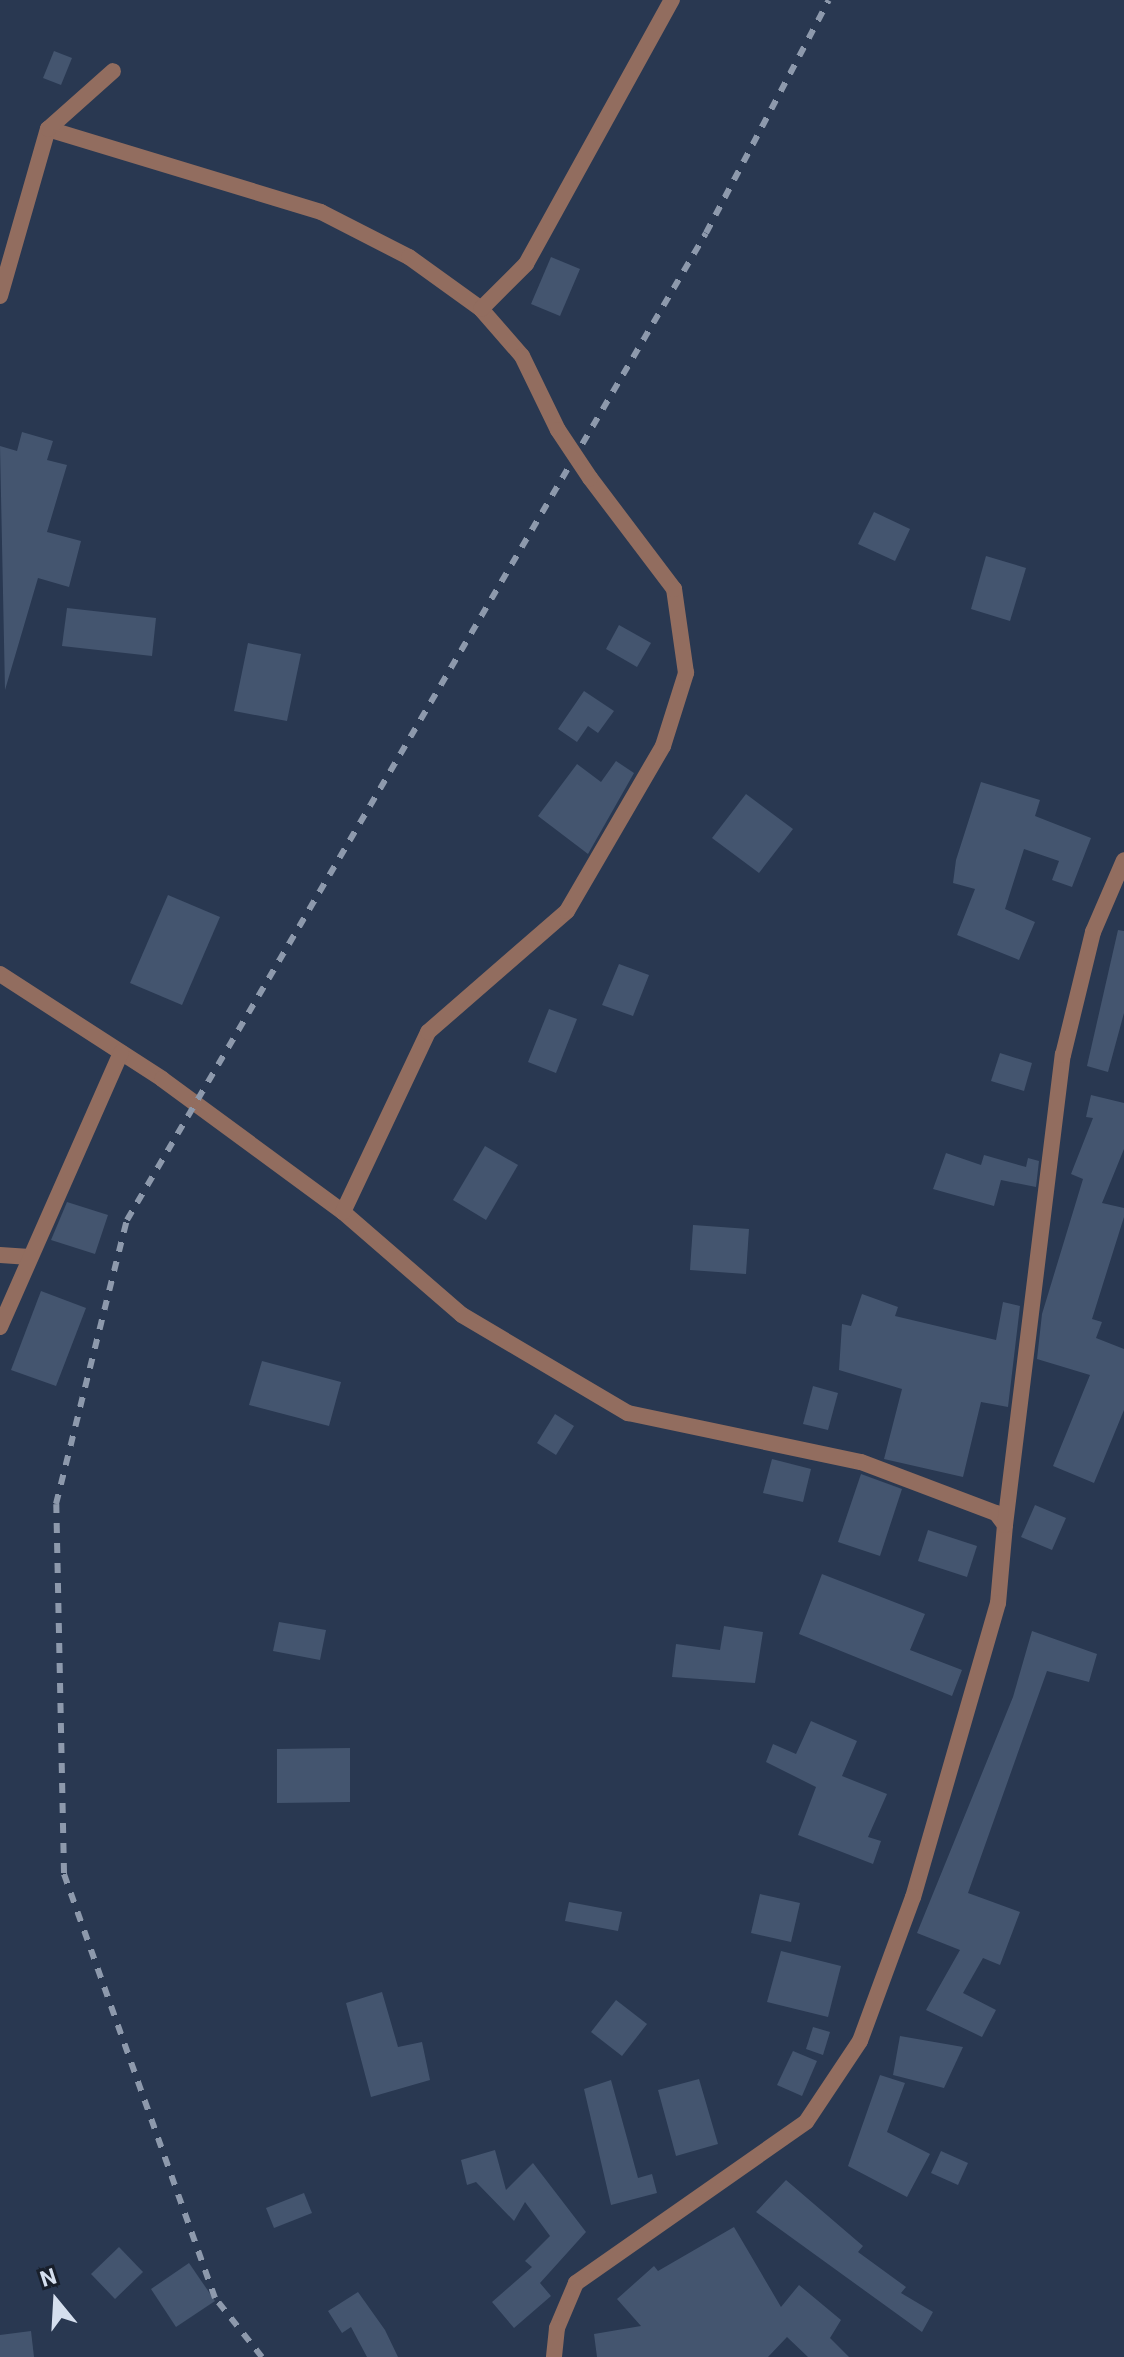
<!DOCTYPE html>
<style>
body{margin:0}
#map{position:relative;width:1124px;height:2357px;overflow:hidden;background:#293851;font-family:Roboto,sans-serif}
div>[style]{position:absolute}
.building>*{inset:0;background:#44556f}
.street>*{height:16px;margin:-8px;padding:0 8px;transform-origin:8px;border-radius:8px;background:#926d5f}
.rail>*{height:6px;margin-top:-3px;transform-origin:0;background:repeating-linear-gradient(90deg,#8d99ac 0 10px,transparent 0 20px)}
.street-bridge>*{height:16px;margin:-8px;padding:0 8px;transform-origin:8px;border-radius:8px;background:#926d5f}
span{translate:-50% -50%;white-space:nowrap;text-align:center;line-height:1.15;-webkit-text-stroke:8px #181f2b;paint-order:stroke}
.north{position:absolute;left:16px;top:2261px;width:80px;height:80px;-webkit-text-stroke:6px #181f2b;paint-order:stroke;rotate:342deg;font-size:22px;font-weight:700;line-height:32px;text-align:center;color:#d5dfee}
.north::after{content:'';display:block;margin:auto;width:28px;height:36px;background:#d5dfee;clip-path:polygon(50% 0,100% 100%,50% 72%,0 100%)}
</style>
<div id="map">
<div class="building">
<div style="clip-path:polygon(54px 51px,72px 58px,61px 85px,43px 78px)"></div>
<div style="clip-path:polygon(551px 257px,580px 269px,560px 316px,531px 304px)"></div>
<div style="clip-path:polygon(22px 432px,53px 441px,47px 460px,67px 465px,47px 532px,81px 541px,69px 587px,38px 578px,5px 690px,0 446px,17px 451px)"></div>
<div style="clip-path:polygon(874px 512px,910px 529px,895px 561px,858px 544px)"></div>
<div style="clip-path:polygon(986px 556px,1026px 568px,1010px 621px,971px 609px)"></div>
<div style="clip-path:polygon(67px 608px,156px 618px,152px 656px,62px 646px)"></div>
<div style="clip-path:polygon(619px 625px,651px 643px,637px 667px,606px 649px)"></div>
<div style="clip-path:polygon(248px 643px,301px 654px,287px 721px,234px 711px)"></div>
<div style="clip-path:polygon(584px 691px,614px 711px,598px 733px,588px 726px,577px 742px,558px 729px)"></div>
<div style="clip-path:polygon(616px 761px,634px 773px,588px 854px,538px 816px,577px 764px,601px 782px)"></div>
<div style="clip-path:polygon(981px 782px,1040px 800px,1035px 816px,1091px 838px,1072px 887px,1052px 880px,1059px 861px,1024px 849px,1005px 909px,1035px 922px,1019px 960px,957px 935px,975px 889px,953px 883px,956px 860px)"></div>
<div style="clip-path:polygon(746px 794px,793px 829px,759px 873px,712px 838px)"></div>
<div style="clip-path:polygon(168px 895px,220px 917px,182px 1005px,130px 983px)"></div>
<div style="clip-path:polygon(1118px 930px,1124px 931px,1124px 1013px,1108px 1072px,1087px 1066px)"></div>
<div style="clip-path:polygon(619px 964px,649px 975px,633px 1016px,602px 1005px)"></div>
<div style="clip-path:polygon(549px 1009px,577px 1019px,556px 1073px,528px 1062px)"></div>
<div style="clip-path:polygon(1000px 1053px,1032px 1063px,1024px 1091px,991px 1081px)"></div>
<div style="clip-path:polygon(1091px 1095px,1124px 1103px,1124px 1149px,1102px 1203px,1124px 1208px,1124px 1217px,1092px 1319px,1102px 1322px,1096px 1338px,1124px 1349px,1124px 1410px,1094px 1483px,1053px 1466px,1090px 1375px,1037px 1359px,1042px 1314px,1083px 1179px,1071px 1174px,1093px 1118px,1086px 1117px)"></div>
<div style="clip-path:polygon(485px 1146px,518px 1165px,486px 1220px,453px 1200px)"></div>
<div style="clip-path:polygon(946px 1153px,981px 1165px,984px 1155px,1026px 1167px,1028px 1158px,1039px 1161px,1036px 1187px,1001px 1180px,994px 1206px,933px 1189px)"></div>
<div style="clip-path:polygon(67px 1202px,108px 1215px,95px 1254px,51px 1240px)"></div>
<div style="clip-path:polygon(693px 1225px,749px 1229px,746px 1274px,690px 1270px)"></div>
<div style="clip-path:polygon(41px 1291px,86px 1308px,56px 1386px,11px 1370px)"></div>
<div style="clip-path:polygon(862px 1294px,898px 1307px,895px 1316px,996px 1340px,1003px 1302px,1020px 1306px,1008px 1407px,981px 1402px,963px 1477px,884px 1459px,902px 1389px,839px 1370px,842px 1324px,851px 1326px)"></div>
<div style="clip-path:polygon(262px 1361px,341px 1382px,329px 1426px,249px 1405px)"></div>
<div style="clip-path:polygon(813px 1386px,838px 1393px,828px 1430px,803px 1424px)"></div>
<div style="clip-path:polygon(555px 1414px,574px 1426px,556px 1455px,537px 1443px)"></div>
<div style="clip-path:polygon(772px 1459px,811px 1469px,803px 1502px,763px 1493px)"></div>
<div style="clip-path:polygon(861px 1474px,902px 1489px,880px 1556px,838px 1542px)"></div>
<div style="clip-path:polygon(1035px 1505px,1066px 1518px,1052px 1550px,1021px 1537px)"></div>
<div style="clip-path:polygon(928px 1530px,977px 1546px,967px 1577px,918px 1561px)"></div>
<div style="clip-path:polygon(822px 1574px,925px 1614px,910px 1650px,962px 1670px,952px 1696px,799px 1634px)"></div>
<div style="clip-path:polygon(279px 1622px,326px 1630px,320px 1660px,273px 1651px)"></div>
<div style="clip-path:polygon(724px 1626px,763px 1632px,755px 1683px,672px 1677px,676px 1644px,720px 1650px)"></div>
<div style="clip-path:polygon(1032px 1631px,1097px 1654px,1089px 1682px,1047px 1671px,968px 1893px,1020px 1912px,1000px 1965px,983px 1958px,963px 1993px,996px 2010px,982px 2037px,926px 2010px,960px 1950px,917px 1933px,1013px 1697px)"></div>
<div style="clip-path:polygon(811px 1721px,857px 1741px,842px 1776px,887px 1794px,868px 1837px,881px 1841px,873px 1864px,798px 1835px,816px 1787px,766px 1762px,773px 1744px,796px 1754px)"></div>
<div style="clip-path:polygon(350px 1748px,350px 1802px,277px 1803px,277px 1749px)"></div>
<div style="clip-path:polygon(760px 1894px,800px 1903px,791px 1942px,751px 1933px)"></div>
<div style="clip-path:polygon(569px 1902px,622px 1912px,618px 1931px,565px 1921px)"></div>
<div style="clip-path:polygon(781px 1951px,841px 1966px,828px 2017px,767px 2002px)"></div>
<div style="clip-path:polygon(382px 1992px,398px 2047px,422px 2042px,430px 2080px,371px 2097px,346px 2003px)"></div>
<div style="clip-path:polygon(616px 2000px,647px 2024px,622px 2056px,591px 2032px)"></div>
<div style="clip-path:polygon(813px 2027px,830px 2032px,823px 2055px,806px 2049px)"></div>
<div style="clip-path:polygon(900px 2036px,963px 2047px,944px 2088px,893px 2075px)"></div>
<div style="clip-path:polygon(793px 2051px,817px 2061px,802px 2096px,777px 2085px)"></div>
<div style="clip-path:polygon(880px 2075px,905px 2083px,887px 2132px,930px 2154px,907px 2197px,848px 2166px)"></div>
<div style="clip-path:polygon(699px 2079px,718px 2144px,676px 2156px,658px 2090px)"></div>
<div style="clip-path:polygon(611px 2080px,638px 2178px,652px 2174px,657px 2193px,611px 2205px,584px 2089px)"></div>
<div style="clip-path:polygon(495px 2150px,506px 2190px,533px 2163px,586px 2232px,540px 2283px,551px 2296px,514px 2328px,492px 2302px,532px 2267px,525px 2261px,550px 2236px,525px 2202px,514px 2221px,476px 2182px,467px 2185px,461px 2160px)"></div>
<div style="clip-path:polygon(941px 2151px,968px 2163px,958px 2185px,931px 2173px)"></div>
<div style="clip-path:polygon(786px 2180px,863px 2246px,858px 2252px,906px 2287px,901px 2293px,933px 2312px,922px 2332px,756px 2212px)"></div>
<div style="clip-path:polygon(304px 2193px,312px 2213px,274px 2228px,266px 2208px)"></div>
<div style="clip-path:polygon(734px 2227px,781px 2307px,799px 2285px,841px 2320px,830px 2338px,849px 2357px,808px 2357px,787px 2337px,768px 2357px,597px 2357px,594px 2334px,641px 2326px,617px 2299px,654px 2266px,658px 2271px)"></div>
<div style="clip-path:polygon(119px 2247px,143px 2272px,115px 2299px,91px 2274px)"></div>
<div style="clip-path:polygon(189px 2263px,215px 2301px,176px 2327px,151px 2289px)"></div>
<div style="clip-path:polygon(358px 2292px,385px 2330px,398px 2357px,367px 2357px,351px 2327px,342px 2333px,328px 2311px)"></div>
<div style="clip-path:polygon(31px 2331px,34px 2357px,0 2357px,0 2335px)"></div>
</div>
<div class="street">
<div style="left:48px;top:129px;width:285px;rotate:16.9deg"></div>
<div style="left:321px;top:212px;width:99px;rotate:27.1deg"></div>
<div style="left:409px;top:257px;width:89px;rotate:35.8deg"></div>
<div style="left:481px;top:309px;width:62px;rotate:48.9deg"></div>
<div style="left:522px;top:356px;width:82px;rotate:64.1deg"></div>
<div style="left:0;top:296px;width:174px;rotate:-74deg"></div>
<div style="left:48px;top:129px;width:87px;rotate:-41.7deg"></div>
<div style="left:481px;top:309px;width:64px;rotate:-45deg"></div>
<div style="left:526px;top:264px;width:302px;rotate:-61.1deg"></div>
<div style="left:0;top:974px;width:193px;rotate:32.9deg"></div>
<div style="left:162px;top:1079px;width:225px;rotate:36.3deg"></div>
<div style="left:343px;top:1212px;width:157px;rotate:40.9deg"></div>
<div style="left:462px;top:1315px;width:193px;rotate:30.6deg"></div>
<div style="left:628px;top:1413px;width:238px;rotate:11.9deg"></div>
<div style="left:861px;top:1462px;width:144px;rotate:20.7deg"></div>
<div style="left:996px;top:1513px;width:15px;rotate:53deg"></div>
<div style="left:1005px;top:1525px;width:78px;rotate:95.1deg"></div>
<div style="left:998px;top:1603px;width:306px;rotate:106.1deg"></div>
<div style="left:913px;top:1897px;width:153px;rotate:110.2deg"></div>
<div style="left:860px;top:2041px;width:97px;rotate:123.7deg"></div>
<div style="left:806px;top:2122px;width:281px;rotate:145deg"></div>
<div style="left:576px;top:2283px;width:49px;rotate:112.9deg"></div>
<div style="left:557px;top:2328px;width:29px;rotate:96deg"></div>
<div style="left:343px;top:1212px;width:199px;rotate:-64.7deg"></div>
<div style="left:428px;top:1032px;width:184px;rotate:-41deg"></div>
<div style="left:567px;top:911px;width:191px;rotate:-59.8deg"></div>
<div style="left:663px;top:746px;width:77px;rotate:-72.5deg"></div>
<div style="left:686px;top:673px;width:85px;rotate:-98.1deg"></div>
<div style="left:674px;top:589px;width:139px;rotate:-127.1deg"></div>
<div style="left:0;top:1255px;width:26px;rotate:4deg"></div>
<div style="left:0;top:1327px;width:300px;rotate:-66.2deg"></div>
<div style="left:1005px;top:1525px;width:474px;rotate:-83deg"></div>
<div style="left:1063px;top:1055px;width:127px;rotate:-76.3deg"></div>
<div style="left:1093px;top:932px;width:78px;rotate:-66.7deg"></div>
</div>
<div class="rail">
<div style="left:262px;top:2357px;width:75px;rotate:-128.5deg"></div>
<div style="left:215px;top:2298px;width:451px;rotate:-109.6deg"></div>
<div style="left:64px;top:1873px;width:369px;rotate:-91.2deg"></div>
<div style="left:56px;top:1504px;width:293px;rotate:-76deg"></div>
<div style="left:127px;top:1220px;width:1144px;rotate:-59.6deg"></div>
<div style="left:706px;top:233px;width:263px;rotate:-62.2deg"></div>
</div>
<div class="street-bridge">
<div style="left:558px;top:430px;width:58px;rotate:56.3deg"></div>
</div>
<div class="north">N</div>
</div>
